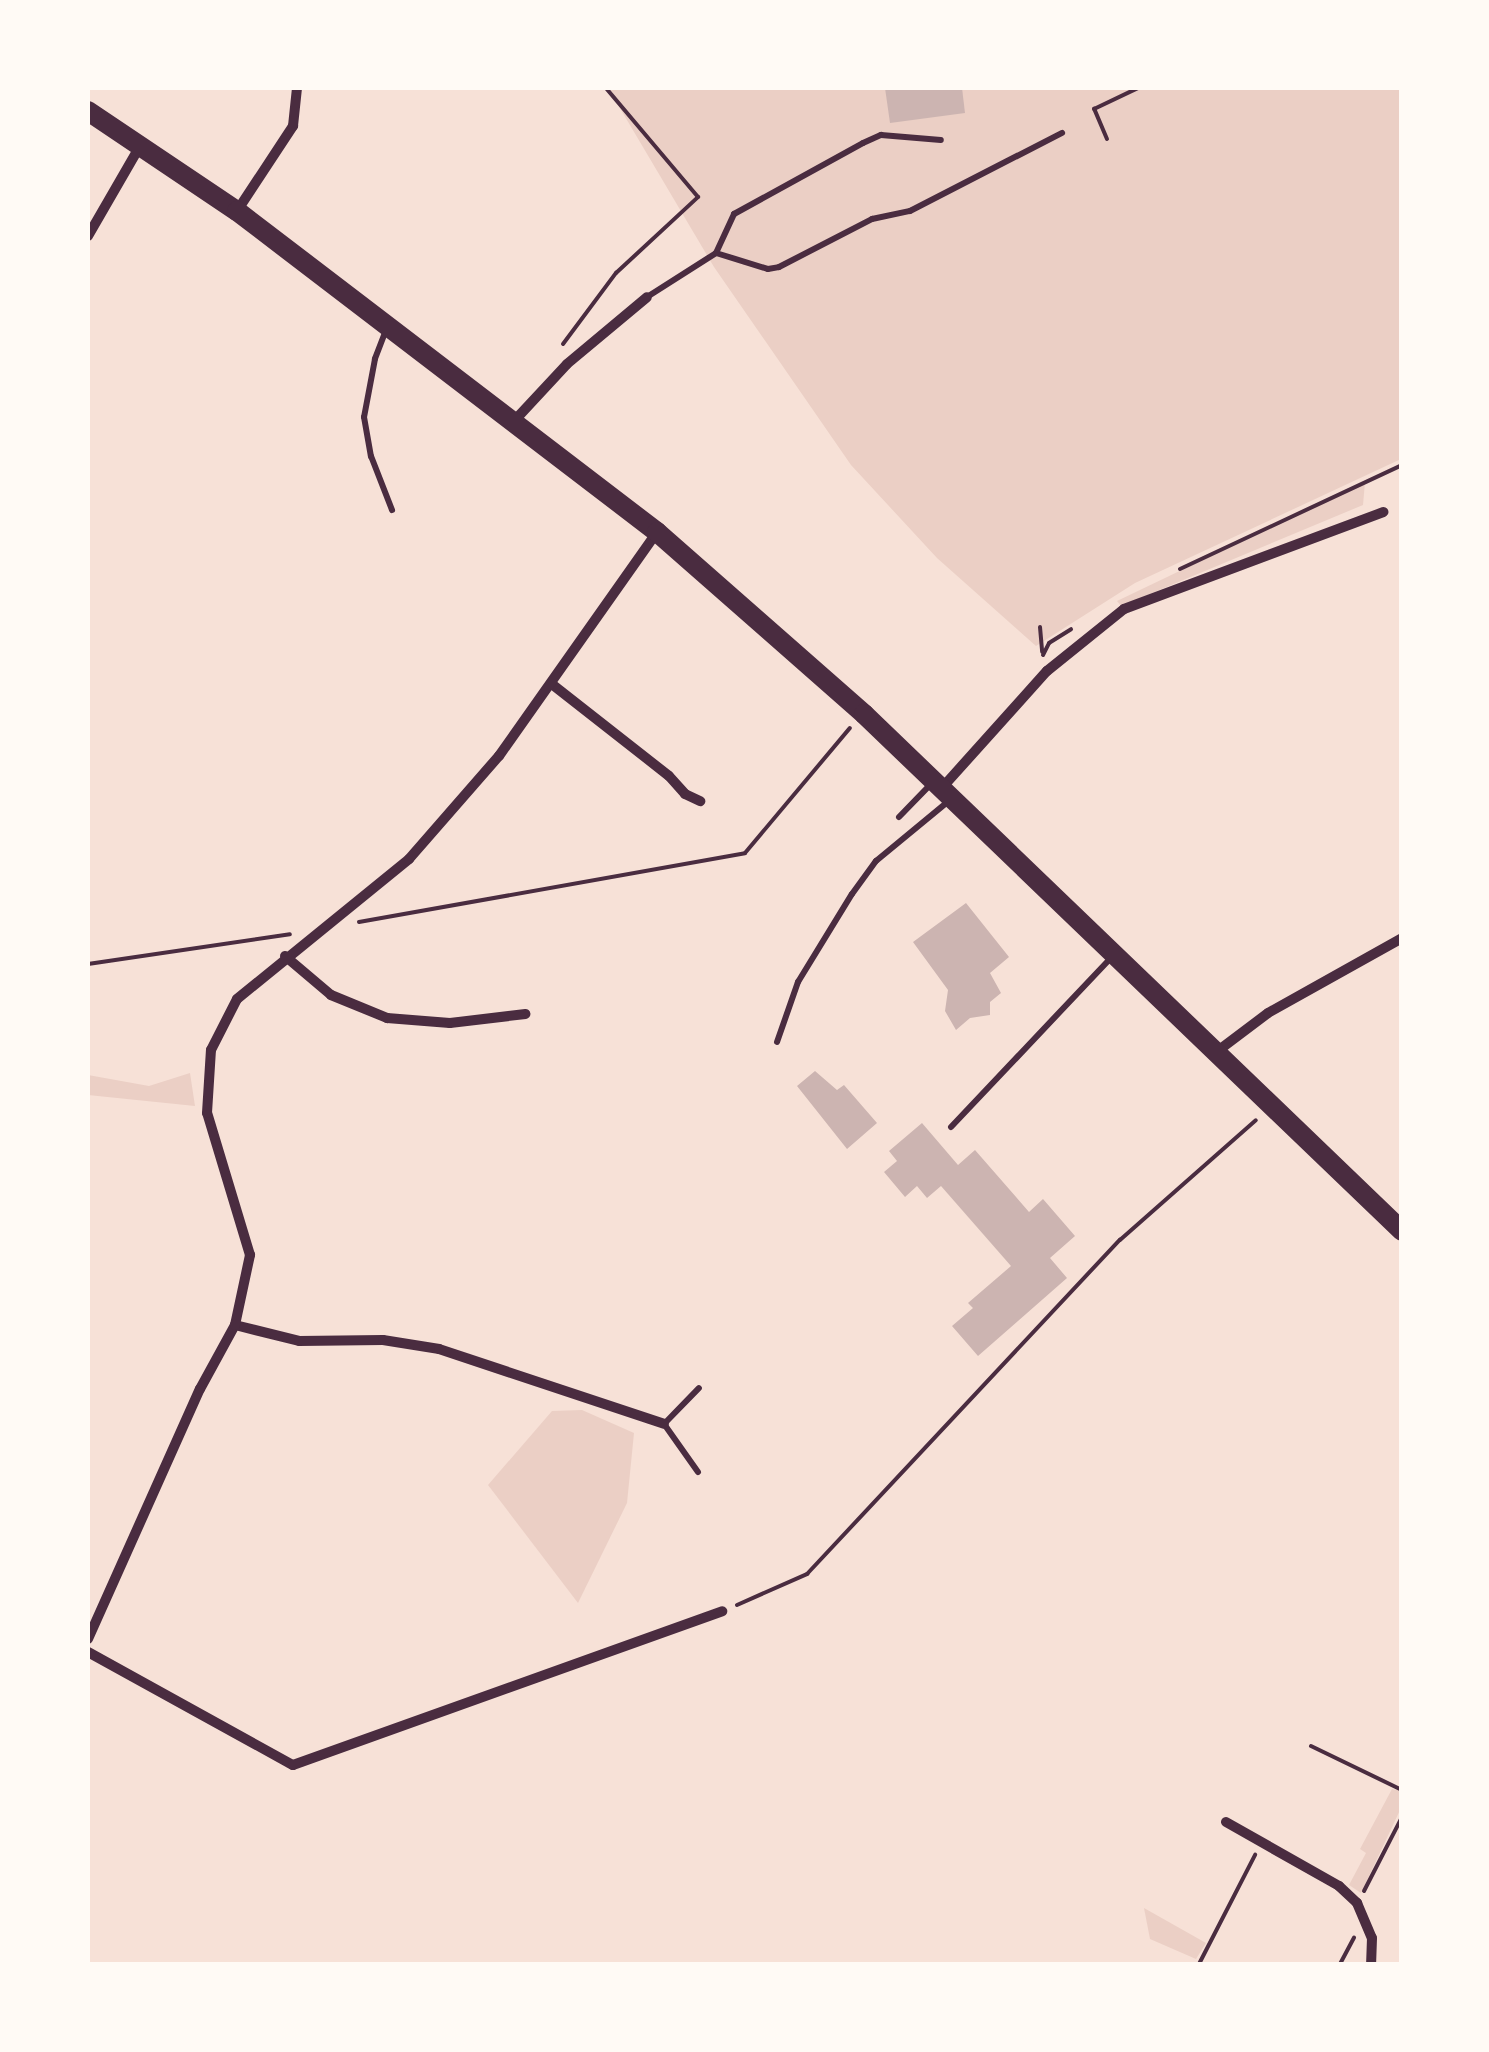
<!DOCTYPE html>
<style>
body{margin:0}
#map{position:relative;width:1489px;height:2052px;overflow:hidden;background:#f7e1d7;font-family:Commissioner,sans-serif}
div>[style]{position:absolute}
.green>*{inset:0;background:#ebcfc5}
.building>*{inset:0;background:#ccb4b1}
.path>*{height:4px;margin:-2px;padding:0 2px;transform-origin:2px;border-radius:2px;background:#4a2c40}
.service>*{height:6px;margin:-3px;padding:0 3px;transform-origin:3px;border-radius:3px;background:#4a2c40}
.minor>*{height:10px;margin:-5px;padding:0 5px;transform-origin:5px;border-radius:5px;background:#4a2c40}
.primary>*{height:20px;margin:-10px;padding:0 10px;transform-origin:10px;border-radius:10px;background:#4a2c40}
span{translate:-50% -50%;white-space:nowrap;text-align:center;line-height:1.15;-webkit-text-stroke:8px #fffaf5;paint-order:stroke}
.frame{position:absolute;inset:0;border:90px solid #fffaf5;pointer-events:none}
</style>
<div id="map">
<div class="green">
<div style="clip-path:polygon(608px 88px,1401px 88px,1401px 459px,1135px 583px,1036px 646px,937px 558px,851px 465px,714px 267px)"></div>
<div style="clip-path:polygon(1365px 482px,1363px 505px,1121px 606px,1117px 601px)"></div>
<div style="clip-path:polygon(190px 1073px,195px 1106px,88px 1095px,88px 1075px,149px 1086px)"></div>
<div style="clip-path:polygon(582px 1410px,634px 1433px,627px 1503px,578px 1603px,488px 1485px,552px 1411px)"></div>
<div style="clip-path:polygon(1392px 1789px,1401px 1791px,1401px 1808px,1361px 1893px,1349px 1885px,1366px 1853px,1360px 1849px)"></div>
<div style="clip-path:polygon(1144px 1908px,1206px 1943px,1196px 1959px,1150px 1939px)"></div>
</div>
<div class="building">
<div style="clip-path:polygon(885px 88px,962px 88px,965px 113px,890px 123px)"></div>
<div style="clip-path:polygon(966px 903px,1009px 957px,990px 973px,1001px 993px,990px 1002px,990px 1015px,970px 1018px,956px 1030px,945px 1011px,948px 990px,913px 942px)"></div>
<div style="clip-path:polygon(815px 1071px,837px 1090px,844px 1085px,877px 1123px,847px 1149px,797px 1086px)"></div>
<div style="clip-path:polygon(922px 1123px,958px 1165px,975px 1150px,1029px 1212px,1043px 1199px,1075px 1236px,1050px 1258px,1067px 1278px,978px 1356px,952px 1326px,973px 1308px,968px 1303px,1011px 1266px,941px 1186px,927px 1198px,917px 1186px,905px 1197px,884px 1172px,897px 1161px,889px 1151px)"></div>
</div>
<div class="path">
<div style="left:1107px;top:139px;width:33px;rotate:-113deg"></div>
<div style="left:1094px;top:109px;width:49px;rotate:-25.5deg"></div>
<div style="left:563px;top:344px;width:89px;rotate:-53.3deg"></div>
<div style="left:616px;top:273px;width:112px;rotate:-42.8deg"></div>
<div style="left:698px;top:197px;width:143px;rotate:-130.2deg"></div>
<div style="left:1180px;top:569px;width:245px;rotate:-25.1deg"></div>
<div style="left:1040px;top:627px;width:25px;rotate:85deg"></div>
<div style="left:1043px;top:655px;width:13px;rotate:-63deg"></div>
<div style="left:1049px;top:643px;width:26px;rotate:-32deg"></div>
<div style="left:359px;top:922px;width:392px;rotate:-10.1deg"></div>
<div style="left:745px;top:853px;width:163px;rotate:-50deg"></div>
<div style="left:88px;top:964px;width:204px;rotate:-8.4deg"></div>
<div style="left:737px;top:1605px;width:77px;rotate:-23.9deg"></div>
<div style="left:807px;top:1574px;width:458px;rotate:-46.9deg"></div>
<div style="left:1120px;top:1240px;width:181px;rotate:-41.4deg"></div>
<div style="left:1311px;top:1746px;width:101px;rotate:25.8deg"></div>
<div style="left:1364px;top:1891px;width:83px;rotate:-62.8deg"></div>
<div style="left:1199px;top:1964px;width:123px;rotate:-62.8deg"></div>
<div style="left:1340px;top:1964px;width:30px;rotate:-62deg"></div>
</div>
<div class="service">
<div style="left:716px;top:253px;width:54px;rotate:17.1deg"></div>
<div style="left:768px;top:269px;width:11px;rotate:-10deg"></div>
<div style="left:779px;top:267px;width:105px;rotate:-27.3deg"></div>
<div style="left:872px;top:219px;width:39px;rotate:-12deg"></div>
<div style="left:910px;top:211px;width:171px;rotate:-27.2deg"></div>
<div style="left:647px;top:297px;width:82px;rotate:-32.5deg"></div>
<div style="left:716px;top:253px;width:43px;rotate:-65.2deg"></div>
<div style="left:734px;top:214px;width:147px;rotate:-28.8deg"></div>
<div style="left:863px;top:143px;width:20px;rotate:-24deg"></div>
<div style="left:881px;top:135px;width:60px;rotate:4.8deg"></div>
<div style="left:386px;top:330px;width:31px;rotate:111deg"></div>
<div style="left:375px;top:359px;width:59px;rotate:100.7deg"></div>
<div style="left:364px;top:417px;width:40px;rotate:80deg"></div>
<div style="left:371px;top:456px;width:58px;rotate:68.7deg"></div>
<div style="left:899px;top:817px;width:43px;rotate:-45.9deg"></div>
<div style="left:777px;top:1042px;width:64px;rotate:-70.7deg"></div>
<div style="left:798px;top:982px;width:103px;rotate:-58.5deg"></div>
<div style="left:852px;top:894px;width:41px;rotate:-54deg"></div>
<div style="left:876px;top:861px;width:96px;rotate:-39.5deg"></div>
<div style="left:951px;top:1127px;width:234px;rotate:-46.6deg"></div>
<div style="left:698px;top:1472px;width:59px;rotate:-125.3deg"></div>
<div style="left:664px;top:1424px;width:50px;rotate:-45.8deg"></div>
</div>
<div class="minor">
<div style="left:237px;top:211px;width:102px;rotate:-56.6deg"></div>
<div style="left:293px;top:126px;width:38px;rotate:-84deg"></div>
<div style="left:88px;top:236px;width:104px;rotate:-60deg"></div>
<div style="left:515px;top:420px;width:76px;rotate:-47.1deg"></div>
<div style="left:567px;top:364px;width:104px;rotate:-39.9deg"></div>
<div style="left:553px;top:685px;width:147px;rotate:38.1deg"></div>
<div style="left:669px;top:776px;width:24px;rotate:48deg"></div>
<div style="left:685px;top:794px;width:17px;rotate:25deg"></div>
<div style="left:941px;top:789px;width:159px;rotate:-48.1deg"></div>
<div style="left:1047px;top:671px;width:99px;rotate:-38.8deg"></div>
<div style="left:1124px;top:609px;width:277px;rotate:-20.5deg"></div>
<div style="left:285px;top:956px;width:60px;rotate:40.3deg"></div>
<div style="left:331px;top:995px;width:61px;rotate:22.3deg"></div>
<div style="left:387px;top:1018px;width:63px;rotate:4.5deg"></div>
<div style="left:450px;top:1023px;width:76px;rotate:-6.8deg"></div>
<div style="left:1215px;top:1053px;width:66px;rotate:-37deg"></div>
<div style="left:1268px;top:1013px;width:154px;rotate:-29.2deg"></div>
<div style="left:235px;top:1325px;width:66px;rotate:14deg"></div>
<div style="left:299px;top:1341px;width:84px;rotate:-0.7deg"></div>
<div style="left:383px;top:1340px;width:57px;rotate:9.1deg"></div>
<div style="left:439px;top:1349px;width:237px;rotate:18.4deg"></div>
<div style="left:88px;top:1639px;width:274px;rotate:-65.9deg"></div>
<div style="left:200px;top:1389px;width:73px;rotate:-61.3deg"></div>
<div style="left:235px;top:1325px;width:72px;rotate:-77.9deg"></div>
<div style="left:250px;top:1255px;width:148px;rotate:-106.8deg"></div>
<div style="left:207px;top:1113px;width:63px;rotate:-86.4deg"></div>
<div style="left:211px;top:1050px;width:57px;rotate:-63deg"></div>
<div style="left:237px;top:999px;width:222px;rotate:-39.1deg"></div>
<div style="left:409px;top:859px;width:137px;rotate:-48.9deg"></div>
<div style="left:499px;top:756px;width:274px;rotate:-54.8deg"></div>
<div style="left:88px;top:1652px;width:234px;rotate:28.9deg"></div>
<div style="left:293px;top:1765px;width:456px;rotate:-19.7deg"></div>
<div style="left:1226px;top:1822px;width:130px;rotate:29.5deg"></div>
<div style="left:1339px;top:1886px;width:25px;rotate:43deg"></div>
<div style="left:1357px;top:1903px;width:38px;rotate:67deg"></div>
<div style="left:1372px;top:1938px;width:26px;rotate:92deg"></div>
</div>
<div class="primary">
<div style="left:88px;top:111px;width:179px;rotate:33.9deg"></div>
<div style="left:237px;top:211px;width:529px;rotate:37.39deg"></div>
<div style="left:657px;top:532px;width:276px;rotate:41.3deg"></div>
<div style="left:864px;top:714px;width:746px;rotate:43.86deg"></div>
</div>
<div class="frame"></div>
</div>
